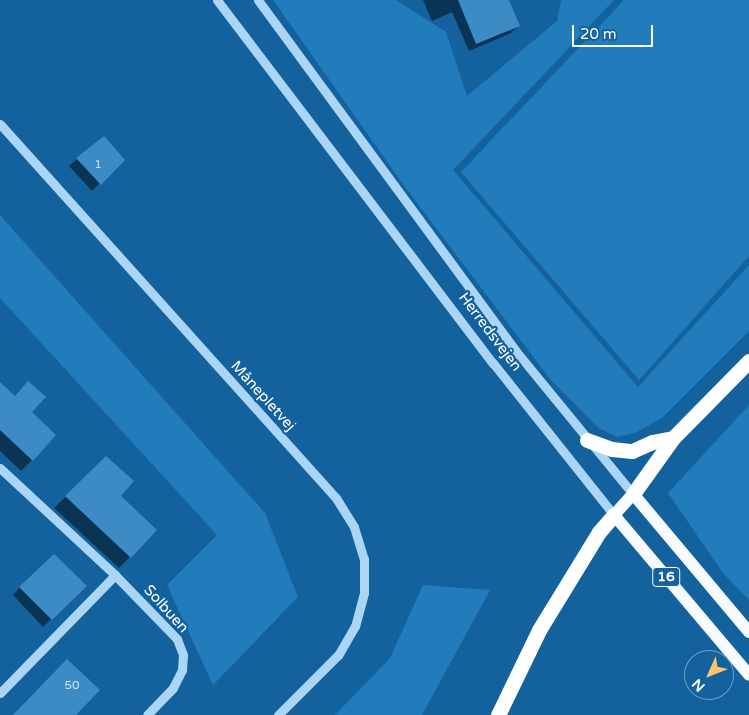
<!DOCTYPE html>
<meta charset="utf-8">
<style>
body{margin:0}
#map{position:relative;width:749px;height:715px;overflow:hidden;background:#13629e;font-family:"Varela Round",sans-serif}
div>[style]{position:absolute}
.green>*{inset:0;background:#227bbb}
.shadow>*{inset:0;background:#0007}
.building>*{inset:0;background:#3c8bc5}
.minor>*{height:9px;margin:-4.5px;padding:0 4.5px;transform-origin:4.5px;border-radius:4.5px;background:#aad5f4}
.major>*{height:12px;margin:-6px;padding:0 6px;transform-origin:6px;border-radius:6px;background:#f7fbff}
.highway>*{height:15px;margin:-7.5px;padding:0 7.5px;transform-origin:7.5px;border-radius:7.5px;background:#fff}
span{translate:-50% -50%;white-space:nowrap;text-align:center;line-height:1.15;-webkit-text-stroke:4.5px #13629e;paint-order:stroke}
.number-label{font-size:12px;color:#cee2f0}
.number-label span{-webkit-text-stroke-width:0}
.shield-label span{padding:1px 4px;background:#13629e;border:1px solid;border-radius:4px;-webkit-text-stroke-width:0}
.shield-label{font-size:14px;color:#fff;font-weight:700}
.street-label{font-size:15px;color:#fff}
.north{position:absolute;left:684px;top:650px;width:50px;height:50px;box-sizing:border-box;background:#13629e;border:1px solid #71a1c5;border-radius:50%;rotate:226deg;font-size:14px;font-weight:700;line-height:20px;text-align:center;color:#fff}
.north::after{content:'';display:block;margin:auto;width:18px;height:22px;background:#ffc26d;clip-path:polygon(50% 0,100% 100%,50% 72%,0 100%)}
.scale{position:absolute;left:572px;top:25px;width:81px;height:22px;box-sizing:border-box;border:2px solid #fff;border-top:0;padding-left:6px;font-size:15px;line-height:18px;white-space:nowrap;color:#fff;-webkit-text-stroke:4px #13629e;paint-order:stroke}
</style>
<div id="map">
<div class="green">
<div style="clip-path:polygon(273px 0,396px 0,446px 32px,467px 96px,557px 21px,561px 0,614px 0,453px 170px,638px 387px,749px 265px,749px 331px,662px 418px,635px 433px,617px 437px,599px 428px,550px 379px,405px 187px)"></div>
<div style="clip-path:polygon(624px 0,749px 0,749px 256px,639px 380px,461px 172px)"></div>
<div style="clip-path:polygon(0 215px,265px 513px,298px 597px,213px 685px,167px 585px,217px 535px,0 298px)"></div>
<div style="clip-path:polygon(749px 405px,749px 600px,723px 573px,668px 493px)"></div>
<div style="clip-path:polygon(423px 585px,490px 590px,422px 715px,335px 715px,390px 658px)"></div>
</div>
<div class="shadow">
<div style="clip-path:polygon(423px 0,508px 0,519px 25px,511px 33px,469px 51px,452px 12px,432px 21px)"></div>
<div style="clip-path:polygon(77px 159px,123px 160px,92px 191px,69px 166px)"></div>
<div style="clip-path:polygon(0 384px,30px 412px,32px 460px,21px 471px,0 451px)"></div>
<div style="clip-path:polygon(106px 458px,119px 496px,130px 557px,119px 568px,54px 508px)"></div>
<div style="clip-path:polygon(86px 586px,43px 627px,13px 595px,20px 587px)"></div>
</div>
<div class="building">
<div style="clip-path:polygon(458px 0,509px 0,520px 26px,476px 44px)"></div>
<div style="clip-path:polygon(104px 136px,125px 160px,101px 185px,76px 158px)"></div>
<div style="clip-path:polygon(28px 381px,46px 397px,32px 412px,56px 435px,33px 461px,0 430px,0 382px,15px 396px)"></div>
<div style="clip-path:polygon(106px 456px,134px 481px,121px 496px,157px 530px,131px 558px,65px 496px)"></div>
<div style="clip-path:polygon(54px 554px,87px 586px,52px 620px,19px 587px)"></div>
<div style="clip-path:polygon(67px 659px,100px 690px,76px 715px,13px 715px)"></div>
</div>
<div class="minor">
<div style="left:217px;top:0;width:456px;rotate:52.8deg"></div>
<div style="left:493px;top:363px;width:194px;rotate:51.5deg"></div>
<div style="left:258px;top:0;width:434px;rotate:53.7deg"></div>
<div style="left:515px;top:350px;width:186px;rotate:50.7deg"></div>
<div style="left:0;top:124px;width:503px;rotate:48.06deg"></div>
<div style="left:336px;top:498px;width:34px;rotate:58deg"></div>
<div style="left:354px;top:527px;width:34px;rotate:73deg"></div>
<div style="left:364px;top:559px;width:34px;rotate:90deg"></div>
<div style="left:364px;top:593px;width:34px;rotate:105deg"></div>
<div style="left:355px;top:626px;width:34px;rotate:120deg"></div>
<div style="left:338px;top:655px;width:85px;rotate:135deg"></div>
<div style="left:0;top:468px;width:157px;rotate:42.9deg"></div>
<div style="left:115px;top:575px;width:89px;rotate:45.9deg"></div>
<div style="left:177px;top:639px;width:17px;rotate:69deg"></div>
<div style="left:183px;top:655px;width:15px;rotate:94deg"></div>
<div style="left:182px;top:670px;width:20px;rotate:117deg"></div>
<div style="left:173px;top:688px;width:37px;rotate:134deg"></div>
<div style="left:0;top:693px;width:165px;rotate:-45.7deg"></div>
</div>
<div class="major">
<div style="left:749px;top:632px;width:180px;rotate:-130deg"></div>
<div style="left:633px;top:494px;width:28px;rotate:132deg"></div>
<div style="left:614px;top:515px;width:209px;rotate:49.8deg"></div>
</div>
<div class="highway">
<div style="left:587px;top:440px;width:27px;rotate:20deg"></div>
<div style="left:612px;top:449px;width:20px;rotate:6deg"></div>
<div style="left:632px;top:451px;width:22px;rotate:-24deg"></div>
<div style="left:652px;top:442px;width:21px;rotate:-11deg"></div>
<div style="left:633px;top:494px;width:69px;rotate:-54.5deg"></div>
<div style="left:673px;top:438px;width:108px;rotate:-45.4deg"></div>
<div style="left:498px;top:715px;width:94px;rotate:-64.2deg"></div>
<div style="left:539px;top:630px;width:115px;rotate:-58.5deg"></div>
<div style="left:599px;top:532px;width:23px;rotate:-49deg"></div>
</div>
<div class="number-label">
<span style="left:98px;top:165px">1</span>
<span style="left:72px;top:686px">50</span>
</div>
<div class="shield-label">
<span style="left:666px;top:577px">16</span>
</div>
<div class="street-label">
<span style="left:490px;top:332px;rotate:53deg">Herredsvejen</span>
<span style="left:263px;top:396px;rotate:48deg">Månepletvej</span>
<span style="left:166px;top:609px;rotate:48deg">Solbuen</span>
</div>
<div class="north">N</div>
<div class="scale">20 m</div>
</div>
